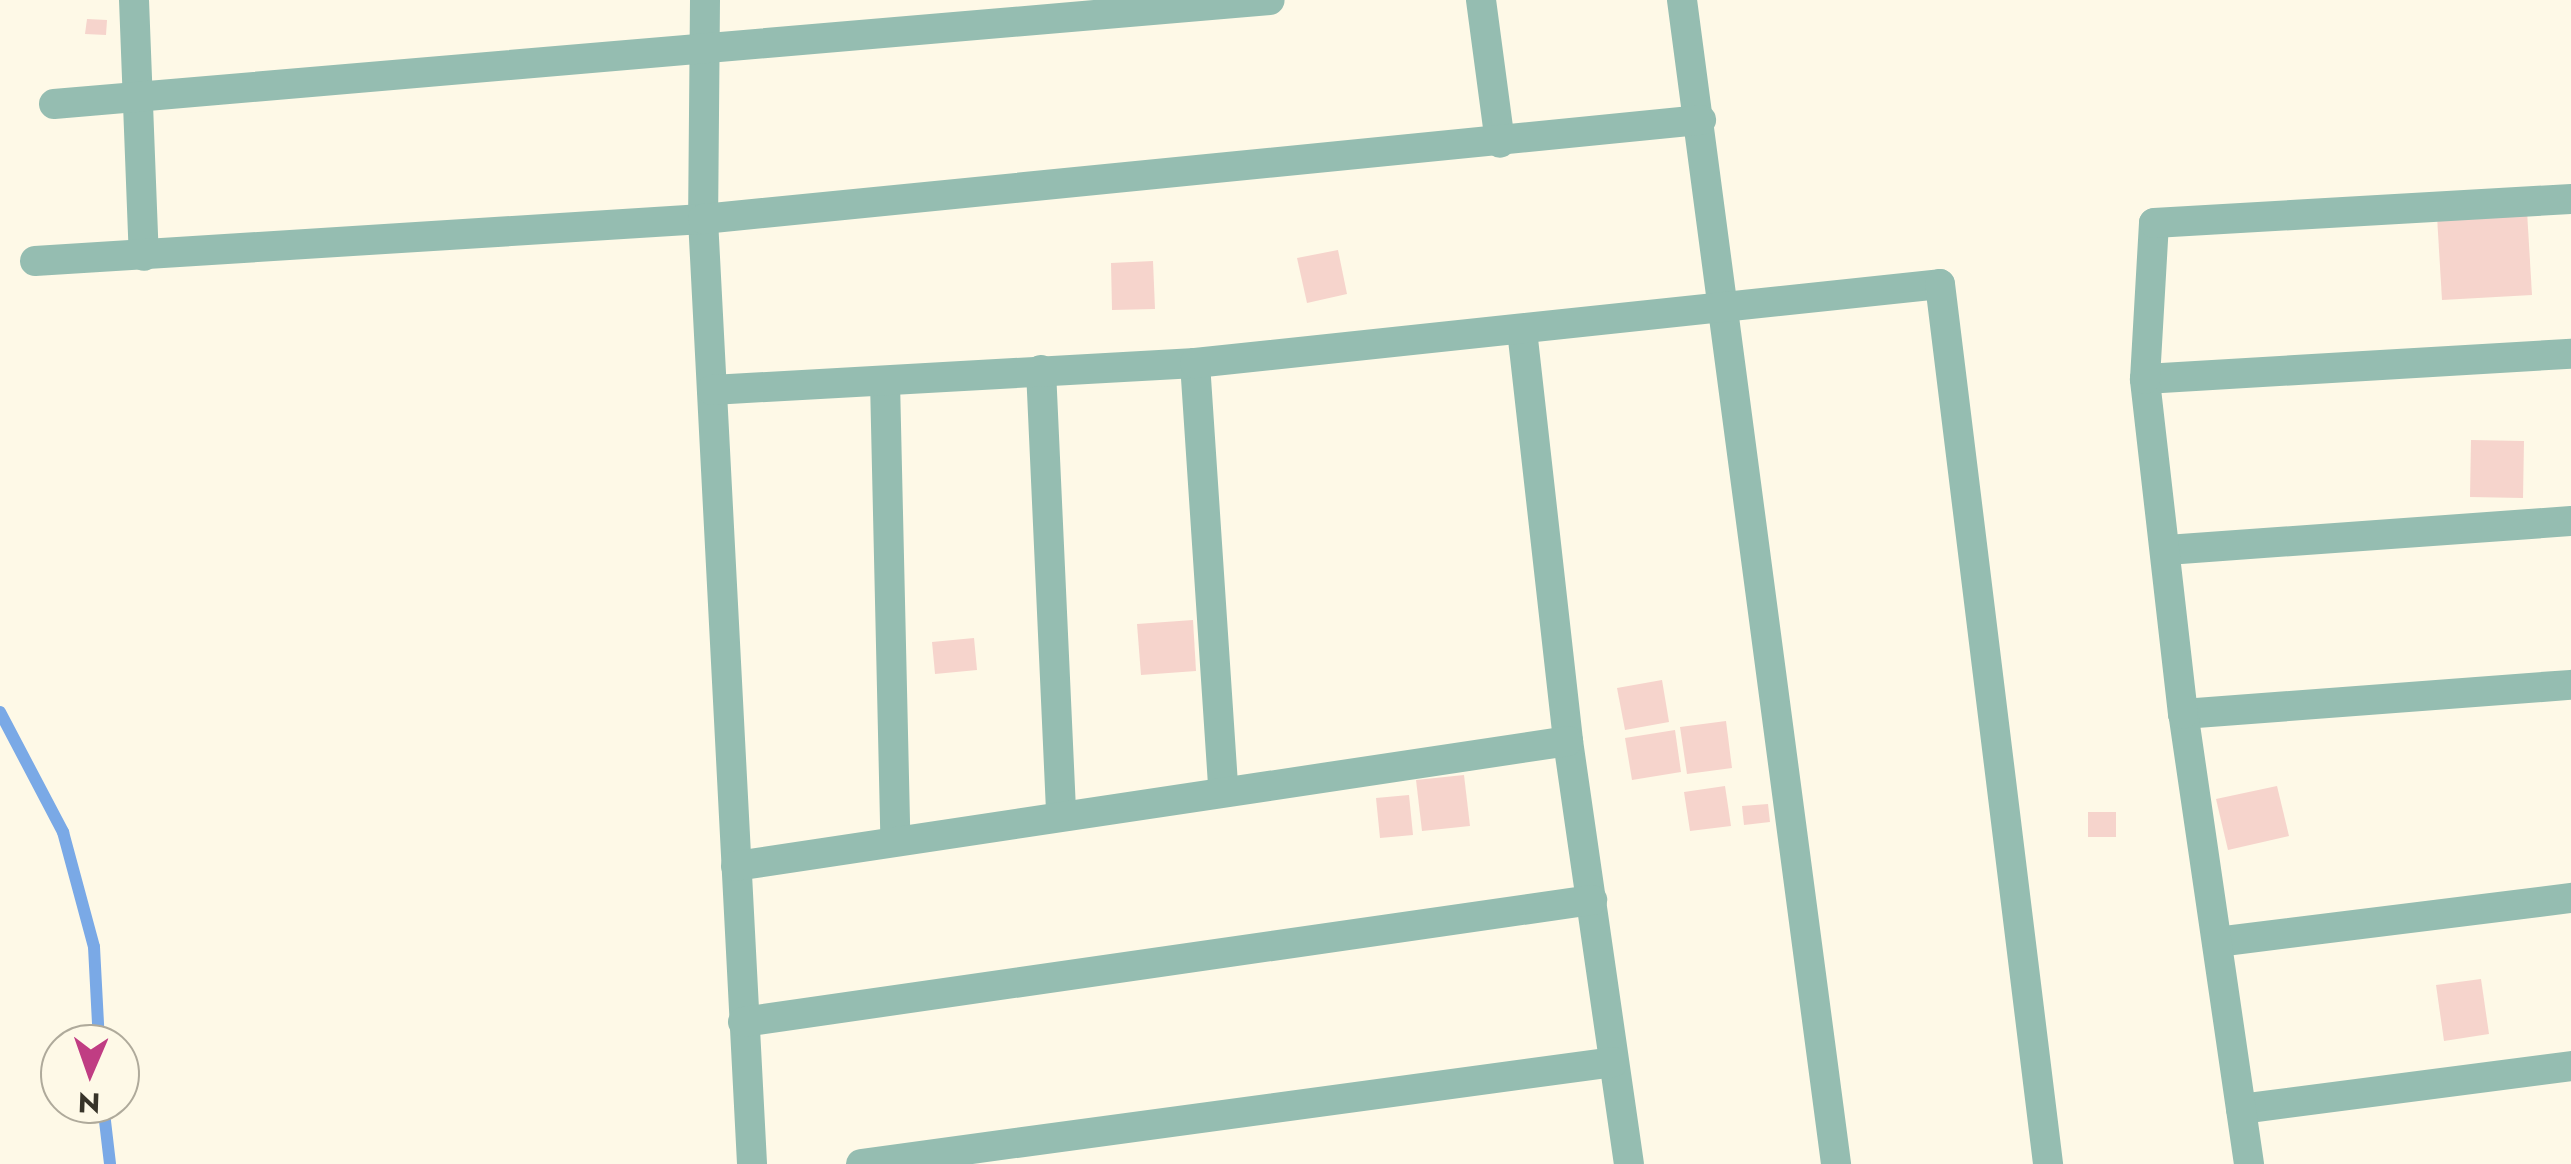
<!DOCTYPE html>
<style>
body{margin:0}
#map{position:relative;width:2571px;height:1164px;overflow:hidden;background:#fef9e7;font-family:Jost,sans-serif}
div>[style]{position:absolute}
.stream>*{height:12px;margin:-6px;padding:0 6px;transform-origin:6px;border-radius:6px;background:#7aa9e6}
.building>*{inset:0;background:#f6d4cc}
.minor>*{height:30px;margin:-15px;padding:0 15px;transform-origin:15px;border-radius:15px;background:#95bdb1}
span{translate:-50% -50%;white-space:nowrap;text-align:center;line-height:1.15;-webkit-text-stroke:8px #fef9e7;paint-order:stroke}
.north{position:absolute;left:40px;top:1024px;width:100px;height:100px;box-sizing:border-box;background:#fef9e7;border:2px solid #afaa9b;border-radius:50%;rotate:182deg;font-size:28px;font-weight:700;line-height:40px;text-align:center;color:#383429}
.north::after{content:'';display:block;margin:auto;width:35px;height:45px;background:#c03d83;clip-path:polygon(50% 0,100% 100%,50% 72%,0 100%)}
</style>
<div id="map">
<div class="stream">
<div style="left:0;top:712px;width:136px;rotate:62.3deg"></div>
<div style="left:63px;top:832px;width:119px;rotate:74.9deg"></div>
<div style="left:94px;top:947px;width:97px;rotate:87deg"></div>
<div style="left:103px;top:1104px;width:60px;rotate:83.3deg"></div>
</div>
<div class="building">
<div style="clip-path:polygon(87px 19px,107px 20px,106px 35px,85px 34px)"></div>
<div style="clip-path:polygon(2527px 211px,2532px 295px,2442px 300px,2437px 216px)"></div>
<div style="clip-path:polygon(1338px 250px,1347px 294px,1307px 303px,1297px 258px)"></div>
<div style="clip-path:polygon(1153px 261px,1155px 309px,1112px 310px,1111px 263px)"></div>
<div style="clip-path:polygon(2471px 440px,2524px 441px,2523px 498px,2470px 497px)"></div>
<div style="clip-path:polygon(1193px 620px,1196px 671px,1141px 675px,1137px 624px)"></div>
<div style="clip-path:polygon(974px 638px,977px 670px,935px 674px,932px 642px)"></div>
<div style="clip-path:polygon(1662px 680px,1669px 722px,1625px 730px,1617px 688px)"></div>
<div style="clip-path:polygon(1726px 721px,1732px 768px,1687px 774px,1680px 727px)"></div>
<div style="clip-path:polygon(1675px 730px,1681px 772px,1632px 780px,1625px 738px)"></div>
<div style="clip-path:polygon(1464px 775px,1470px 826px,1422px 831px,1416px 780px)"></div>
<div style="clip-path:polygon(1725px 786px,1731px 826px,1690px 831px,1684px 792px)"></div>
<div style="clip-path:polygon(2277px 786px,2289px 836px,2228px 850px,2216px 799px)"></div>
<div style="clip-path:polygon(1409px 795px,1413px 835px,1380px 838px,1376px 798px)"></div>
<div style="clip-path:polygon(1768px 804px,1770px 822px,1744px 825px,1742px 806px)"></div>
<div style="clip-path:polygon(2088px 812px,2116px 812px,2116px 837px,2088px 837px)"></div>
<div style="clip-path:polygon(2481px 979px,2489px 1034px,2444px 1041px,2436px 985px)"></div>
</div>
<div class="minor">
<div style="left:134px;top:0;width:256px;rotate:87.8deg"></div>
<div style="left:705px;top:0;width:219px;rotate:90.5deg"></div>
<div style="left:703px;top:219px;width:946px;rotate:87.03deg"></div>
<div style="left:1481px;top:0;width:144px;rotate:82.4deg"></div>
<div style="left:1682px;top:0;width:1174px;rotate:82.46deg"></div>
<div style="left:54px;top:104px;width:1220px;rotate:-4.89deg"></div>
<div style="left:35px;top:261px;width:669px;rotate:-3.6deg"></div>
<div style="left:703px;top:219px;width:1003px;rotate:-5.67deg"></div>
<div style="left:1522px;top:330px;width:414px;rotate:83.6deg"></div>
<div style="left:1568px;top:741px;width:427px;rotate:81.8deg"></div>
<div style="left:1195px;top:363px;width:427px;rotate:86.2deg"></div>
<div style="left:1041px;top:370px;width:445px;rotate:87.4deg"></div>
<div style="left:2145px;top:379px;width:427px;rotate:-3.4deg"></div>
<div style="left:885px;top:381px;width:457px;rotate:88.7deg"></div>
<div style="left:712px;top:390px;width:484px;rotate:-3.2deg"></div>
<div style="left:1195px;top:363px;width:749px;rotate:-6.05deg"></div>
<div style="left:1940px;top:284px;width:887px;rotate:83deg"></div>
<div style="left:2167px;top:550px;width:405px;rotate:-4.1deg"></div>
<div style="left:2183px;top:714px;width:389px;rotate:-4.3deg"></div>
<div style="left:736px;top:866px;width:841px;rotate:-8.54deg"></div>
<div style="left:2217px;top:942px;width:357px;rotate:-7.1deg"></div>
<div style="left:743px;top:1022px;width:858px;rotate:-8.18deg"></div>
<div style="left:2241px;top:1109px;width:333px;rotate:-7.4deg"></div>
<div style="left:861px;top:1164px;width:759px;rotate:-7.72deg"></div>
<div style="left:2249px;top:1164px;width:455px;rotate:-98.3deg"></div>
<div style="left:2183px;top:714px;width:337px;rotate:-96.5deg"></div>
<div style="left:2145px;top:379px;width:156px;rotate:-86.7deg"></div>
<div style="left:2154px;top:223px;width:418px;rotate:-3.3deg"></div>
</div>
<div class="north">N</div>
</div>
